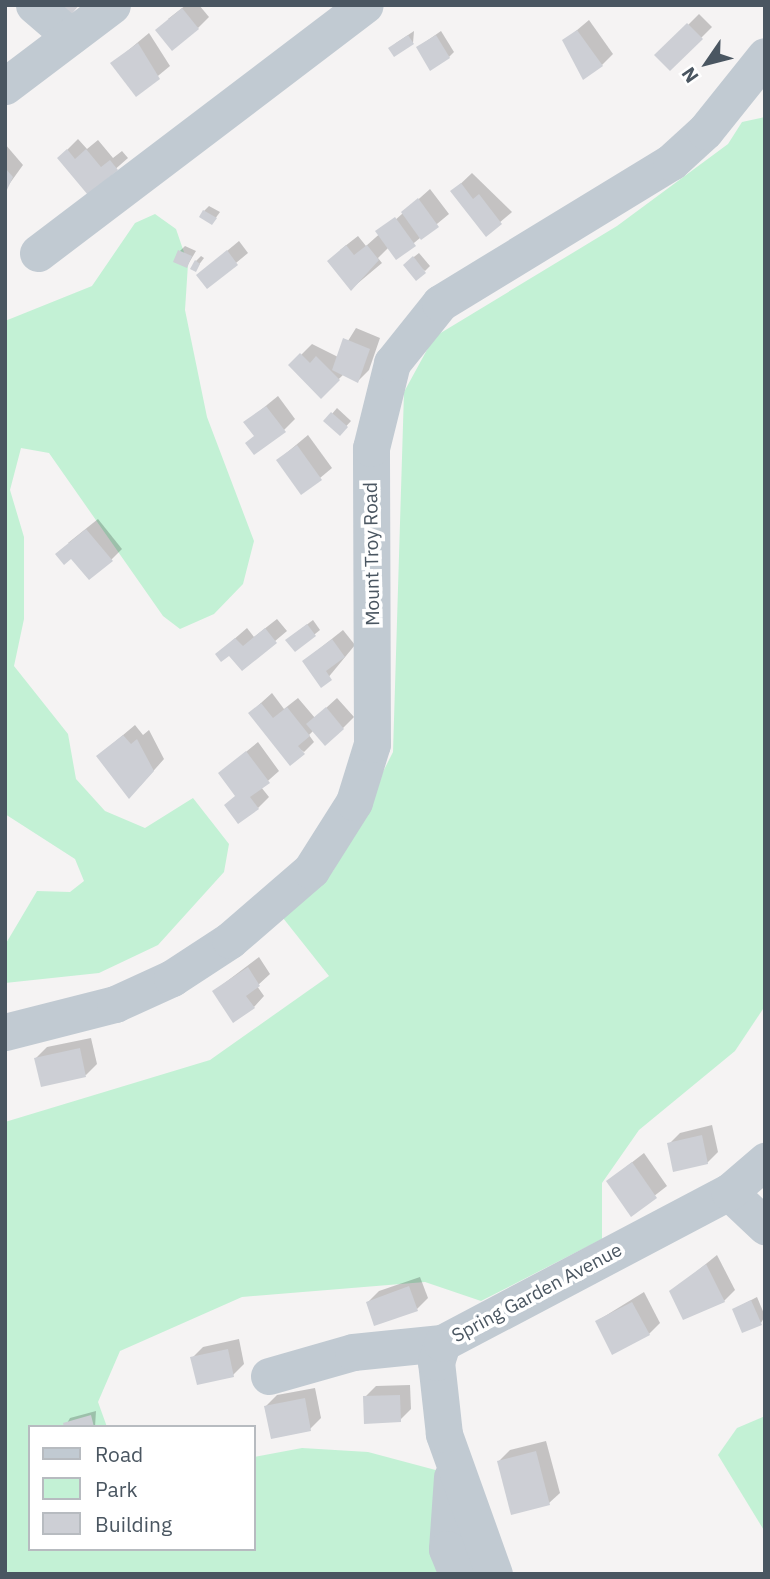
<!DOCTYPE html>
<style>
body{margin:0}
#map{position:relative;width:770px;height:1579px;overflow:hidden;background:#f5f3f3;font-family:"IBM Plex Sans",sans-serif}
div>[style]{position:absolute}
.green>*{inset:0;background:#c3f1d5}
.shadow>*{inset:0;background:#0003}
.building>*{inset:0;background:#cdcfd5}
.minor>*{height:37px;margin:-18.5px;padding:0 18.5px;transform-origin:18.5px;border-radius:18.5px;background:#c1cad2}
span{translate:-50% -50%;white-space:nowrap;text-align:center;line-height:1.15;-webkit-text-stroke:7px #fff;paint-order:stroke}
.street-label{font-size:19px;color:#4a5661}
.frame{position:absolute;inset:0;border:7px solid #4a5661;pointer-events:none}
.legend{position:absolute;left:28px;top:1425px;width:228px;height:126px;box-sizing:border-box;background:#fff;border:2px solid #b7bbc0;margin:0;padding:9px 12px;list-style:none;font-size:21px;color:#4a5661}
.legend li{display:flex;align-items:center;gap:14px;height:35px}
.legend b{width:35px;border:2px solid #b7bbc0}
.north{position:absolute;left:672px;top:28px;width:70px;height:70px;-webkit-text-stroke:5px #fff;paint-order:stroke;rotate:235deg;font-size:19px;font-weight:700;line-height:28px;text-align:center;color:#4a5661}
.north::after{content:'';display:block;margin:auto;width:24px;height:32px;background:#4a5661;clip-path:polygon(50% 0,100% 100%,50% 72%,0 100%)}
</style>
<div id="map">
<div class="green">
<div style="clip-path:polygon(765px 117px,765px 1006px,735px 1051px,639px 1130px,602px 1183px,602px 1239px,481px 1301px,425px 1282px,242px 1297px,120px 1351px,98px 1402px,107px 1427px,30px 1427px,30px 1549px,254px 1549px,254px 1457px,302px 1448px,368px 1452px,443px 1472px,443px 1574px,5px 1574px,5px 1122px,210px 1060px,329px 976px,283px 918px,333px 871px,393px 752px,404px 392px,434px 337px,617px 226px,728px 144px,742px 122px)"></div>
<div style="clip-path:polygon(155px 214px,176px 229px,188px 264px,185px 310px,207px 417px,254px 541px,243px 584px,214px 614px,180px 629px,163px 616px,49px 453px,21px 448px,10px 490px,24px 537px,24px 619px,14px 666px,68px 734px,76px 779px,105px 811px,145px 828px,193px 798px,229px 844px,224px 872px,158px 945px,99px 973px,5px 983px,5px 945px,37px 891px,70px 892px,84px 881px,75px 859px,5px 814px,5px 321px,92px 286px,135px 223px)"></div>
<div style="clip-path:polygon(765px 1416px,765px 1532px,718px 1455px,737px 1428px)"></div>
</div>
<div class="shadow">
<div style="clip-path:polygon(186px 5px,199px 5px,209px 17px,198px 28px,168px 19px)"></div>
<div style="clip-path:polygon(699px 14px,712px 27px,670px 69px,657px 56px)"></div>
<div style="clip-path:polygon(589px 20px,613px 54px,602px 65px,564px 41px)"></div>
<div style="clip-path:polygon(414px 31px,413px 43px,391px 48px,396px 43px)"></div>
<div style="clip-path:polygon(441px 31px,454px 52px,449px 57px,418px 47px)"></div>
<div style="clip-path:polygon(149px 33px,170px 66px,136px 94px,113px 63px)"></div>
<div style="clip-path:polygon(78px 139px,87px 149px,98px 140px,113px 158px,122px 151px,128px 158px,88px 193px,59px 158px)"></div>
<div style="clip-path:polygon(5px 144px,23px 165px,5px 190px)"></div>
<div style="clip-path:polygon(472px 173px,512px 212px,486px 234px,453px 191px)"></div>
<div style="clip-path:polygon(430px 189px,449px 214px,397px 257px,389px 247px,378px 258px,382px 263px,351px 289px,340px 250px,358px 236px,366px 246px)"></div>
<div style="clip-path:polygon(209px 206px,220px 212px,212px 223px,204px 211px)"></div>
<div style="clip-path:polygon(239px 241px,248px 253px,207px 287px,198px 275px)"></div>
<div style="clip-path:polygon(185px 246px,196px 251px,187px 266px,180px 251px)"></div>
<div style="clip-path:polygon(419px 253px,430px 266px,425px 271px,410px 260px)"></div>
<div style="clip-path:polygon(201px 256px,204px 258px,195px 270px,196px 261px)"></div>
<div style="clip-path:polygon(356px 328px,380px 338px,369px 370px,358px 381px,344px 374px,321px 396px,291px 365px,312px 344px,338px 357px)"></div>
<div style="clip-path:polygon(278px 396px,295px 419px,284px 430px,255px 435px,246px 422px)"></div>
<div style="clip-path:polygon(337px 408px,351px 421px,340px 433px,326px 421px)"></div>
<div style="clip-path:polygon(308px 435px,332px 468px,302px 493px,278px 460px)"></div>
<div style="clip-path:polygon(98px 519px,122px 549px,111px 560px,68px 543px)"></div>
<div style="clip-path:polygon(277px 619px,287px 631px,242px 669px,230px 653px,217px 654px,247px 628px,254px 637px)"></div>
<div style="clip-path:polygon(313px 620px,320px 630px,295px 650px,293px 635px)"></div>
<div style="clip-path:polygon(343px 630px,355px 645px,322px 685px,304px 661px)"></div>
<div style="clip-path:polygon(272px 693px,284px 709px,298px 698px,315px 718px,337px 698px,354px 717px,343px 728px,314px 730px,309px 735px,314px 742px,304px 752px,250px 713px)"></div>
<div style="clip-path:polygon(135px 725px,143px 735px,149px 730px,164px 759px,140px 786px,98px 756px)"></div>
<div style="clip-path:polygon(258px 742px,279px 771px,261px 787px,269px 797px,258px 808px,236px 795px,220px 773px)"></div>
<div style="clip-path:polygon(259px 957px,270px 974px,257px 986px,264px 996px,254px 1007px,214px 991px)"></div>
<div style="clip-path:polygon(91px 1038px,97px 1064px,86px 1075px,36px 1058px,47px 1047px)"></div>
<div style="clip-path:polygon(712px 1125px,718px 1152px,707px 1163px,669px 1144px,680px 1133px)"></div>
<div style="clip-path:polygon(644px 1153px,667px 1186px,631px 1214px,608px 1181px)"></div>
<div style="clip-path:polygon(717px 1255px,735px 1290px,724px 1301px,671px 1292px)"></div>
<div style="clip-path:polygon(420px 1277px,428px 1298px,417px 1309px,368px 1302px,379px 1291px)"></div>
<div style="clip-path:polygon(644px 1292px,660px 1323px,649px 1334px,597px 1321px)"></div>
<div style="clip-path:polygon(757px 1297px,765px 1316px,761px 1323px,734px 1309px)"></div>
<div style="clip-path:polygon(239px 1339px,244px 1364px,233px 1375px,192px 1358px,203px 1347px)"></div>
<div style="clip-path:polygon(410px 1385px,411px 1409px,400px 1420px,365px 1397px,376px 1386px)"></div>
<div style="clip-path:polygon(315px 1388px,321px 1418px,310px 1429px,266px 1406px,277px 1395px)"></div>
<div style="clip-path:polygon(96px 1411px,95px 1427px,65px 1427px,70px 1418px)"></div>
<div style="clip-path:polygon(546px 1441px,560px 1493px,549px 1503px,499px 1461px,510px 1450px)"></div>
</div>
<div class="building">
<div style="clip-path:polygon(59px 5px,79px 5px,71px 15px)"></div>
<div style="clip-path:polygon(182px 8px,199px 29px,172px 51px,155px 30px)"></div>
<div style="clip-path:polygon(687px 23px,703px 39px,670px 71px,654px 55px)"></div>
<div style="clip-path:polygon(577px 30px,603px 66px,583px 80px,562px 40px)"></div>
<div style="clip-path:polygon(408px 35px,414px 44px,394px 57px,388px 48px)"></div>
<div style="clip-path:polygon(436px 35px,450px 58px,430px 71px,416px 47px)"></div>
<div style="clip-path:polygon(138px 43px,160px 79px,136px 97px,110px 63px)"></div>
<div style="clip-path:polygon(67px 149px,75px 159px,86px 149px,101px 167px,110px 160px,118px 170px,88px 195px,57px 158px)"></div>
<div style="clip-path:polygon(5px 168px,13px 177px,5px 194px)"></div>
<div style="clip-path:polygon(461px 183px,473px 199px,479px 194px,502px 224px,486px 237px,450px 191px)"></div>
<div style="clip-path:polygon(418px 198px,439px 227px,421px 240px,401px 212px)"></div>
<div style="clip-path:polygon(203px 210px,217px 218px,212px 225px,199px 217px)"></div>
<div style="clip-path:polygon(395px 217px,416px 246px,396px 260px,375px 231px)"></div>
<div style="clip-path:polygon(346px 245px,354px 255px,367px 245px,379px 260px,351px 291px,327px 261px)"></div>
<div style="clip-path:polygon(178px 250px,192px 256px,187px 268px,173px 262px)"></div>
<div style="clip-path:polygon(227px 250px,238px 265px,207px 289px,196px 275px)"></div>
<div style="clip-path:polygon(413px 256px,426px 273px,416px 281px,403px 265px)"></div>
<div style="clip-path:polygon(195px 260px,200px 264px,196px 272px,190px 269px)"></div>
<div style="clip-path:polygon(343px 338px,370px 349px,358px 383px,332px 370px)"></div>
<div style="clip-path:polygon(300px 353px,310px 363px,316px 356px,340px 380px,321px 399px,288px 365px)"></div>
<div style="clip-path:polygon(266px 406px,286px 432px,254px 455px,245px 443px,254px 436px,243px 422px)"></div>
<div style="clip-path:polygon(331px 412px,348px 427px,340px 436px,323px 421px)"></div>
<div style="clip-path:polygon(297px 445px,322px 480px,301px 495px,276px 460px)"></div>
<div style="clip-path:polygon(86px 529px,113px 561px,89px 580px,71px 559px,64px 565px,55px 554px)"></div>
<div style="clip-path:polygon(307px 624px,316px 636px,295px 652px,285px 640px)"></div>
<div style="clip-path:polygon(265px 628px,277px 643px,242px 671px,229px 656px,221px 662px,215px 654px,235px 638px,243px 646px)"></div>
<div style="clip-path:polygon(332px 639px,345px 657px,326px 671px,332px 680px,321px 688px,302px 661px)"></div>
<div style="clip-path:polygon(261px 703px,273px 718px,287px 707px,310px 736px,298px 746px,305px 754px,290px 766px,248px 713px)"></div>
<div style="clip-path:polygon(326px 707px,344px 729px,325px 746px,306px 724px)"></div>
<div style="clip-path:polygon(123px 735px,131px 744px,137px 739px,154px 771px,129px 799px,96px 756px)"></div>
<div style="clip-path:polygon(246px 751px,270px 783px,250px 797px,259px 809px,238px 824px,224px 805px,235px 796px,218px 773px)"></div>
<div style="clip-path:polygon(248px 967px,260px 986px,246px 996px,255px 1008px,233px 1023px,212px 991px)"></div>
<div style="clip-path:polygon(80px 1048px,86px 1077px,41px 1087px,34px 1058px)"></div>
<div style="clip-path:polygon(702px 1135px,708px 1164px,673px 1172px,667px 1143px)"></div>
<div style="clip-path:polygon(632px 1162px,657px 1198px,631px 1217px,606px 1181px)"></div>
<div style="clip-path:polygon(706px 1264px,725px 1302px,683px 1320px,669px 1291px)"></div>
<div style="clip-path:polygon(409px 1286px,418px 1311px,374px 1326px,366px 1302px)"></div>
<div style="clip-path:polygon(751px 1300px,762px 1325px,742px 1333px,732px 1309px)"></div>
<div style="clip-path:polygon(632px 1302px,650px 1335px,612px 1355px,595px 1321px)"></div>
<div style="clip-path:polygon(228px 1349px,234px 1377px,197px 1385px,190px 1357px)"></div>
<div style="clip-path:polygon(400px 1395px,401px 1422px,364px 1424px,363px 1396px)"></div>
<div style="clip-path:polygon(305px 1398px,311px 1431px,271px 1439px,264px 1406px)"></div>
<div style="clip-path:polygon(91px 1415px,94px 1427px,64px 1427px,63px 1423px)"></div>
<div style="clip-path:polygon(536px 1451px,550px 1505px,511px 1515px,497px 1461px)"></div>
</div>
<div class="minor">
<div style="left:34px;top:5px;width:48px;rotate:40.7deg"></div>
<div style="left:5px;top:86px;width:134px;rotate:-37.1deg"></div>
<div style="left:38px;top:253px;width:410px;rotate:-37.2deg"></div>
<div style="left:5px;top:1032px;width:114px;rotate:-14.3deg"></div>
<div style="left:115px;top:1004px;width:63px;rotate:-24.5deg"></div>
<div style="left:172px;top:978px;width:69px;rotate:-33.2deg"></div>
<div style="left:230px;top:940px;width:107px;rotate:-40.8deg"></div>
<div style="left:311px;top:870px;width:80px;rotate:-57.7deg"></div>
<div style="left:354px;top:802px;width:61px;rotate:-72.8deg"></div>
<div style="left:372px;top:744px;width:296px;rotate:-90.2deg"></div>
<div style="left:371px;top:448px;width:88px;rotate:-76.1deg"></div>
<div style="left:392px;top:363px;width:77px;rotate:-51.3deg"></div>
<div style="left:440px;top:303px;width:271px;rotate:-31.4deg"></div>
<div style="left:671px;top:162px;width:46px;rotate:-42.4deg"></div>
<div style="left:705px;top:131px;width:96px;rotate:-51.3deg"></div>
<div style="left:729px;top:1192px;width:50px;rotate:43.4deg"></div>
<div style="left:269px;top:1376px;width:87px;rotate:-15.9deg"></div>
<div style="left:353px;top:1352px;width:89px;rotate:-5.8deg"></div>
<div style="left:452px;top:1477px;width:72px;rotate:94deg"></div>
<div style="left:447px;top:1549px;width:27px;rotate:68deg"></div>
<div style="left:494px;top:1574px;width:149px;rotate:-109.7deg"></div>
<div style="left:444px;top:1434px;width:72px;rotate:-96.3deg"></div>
<div style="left:436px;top:1362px;width:20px;rotate:-72deg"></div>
<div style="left:442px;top:1343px;width:324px;rotate:-27.8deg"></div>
<div style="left:729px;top:1192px;width:48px;rotate:-40.7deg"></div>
</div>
<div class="street-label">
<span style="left:372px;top:554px;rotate:-91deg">Mount Troy Road</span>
<span style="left:537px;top:1293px;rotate:-28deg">Spring Garden Avenue</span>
</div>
<div class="frame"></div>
<ul class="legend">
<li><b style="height:9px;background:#c1cad2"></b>Road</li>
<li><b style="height:19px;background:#c3f1d5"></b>Park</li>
<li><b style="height:19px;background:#cdcfd5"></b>Building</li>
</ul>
<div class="north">N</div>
</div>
